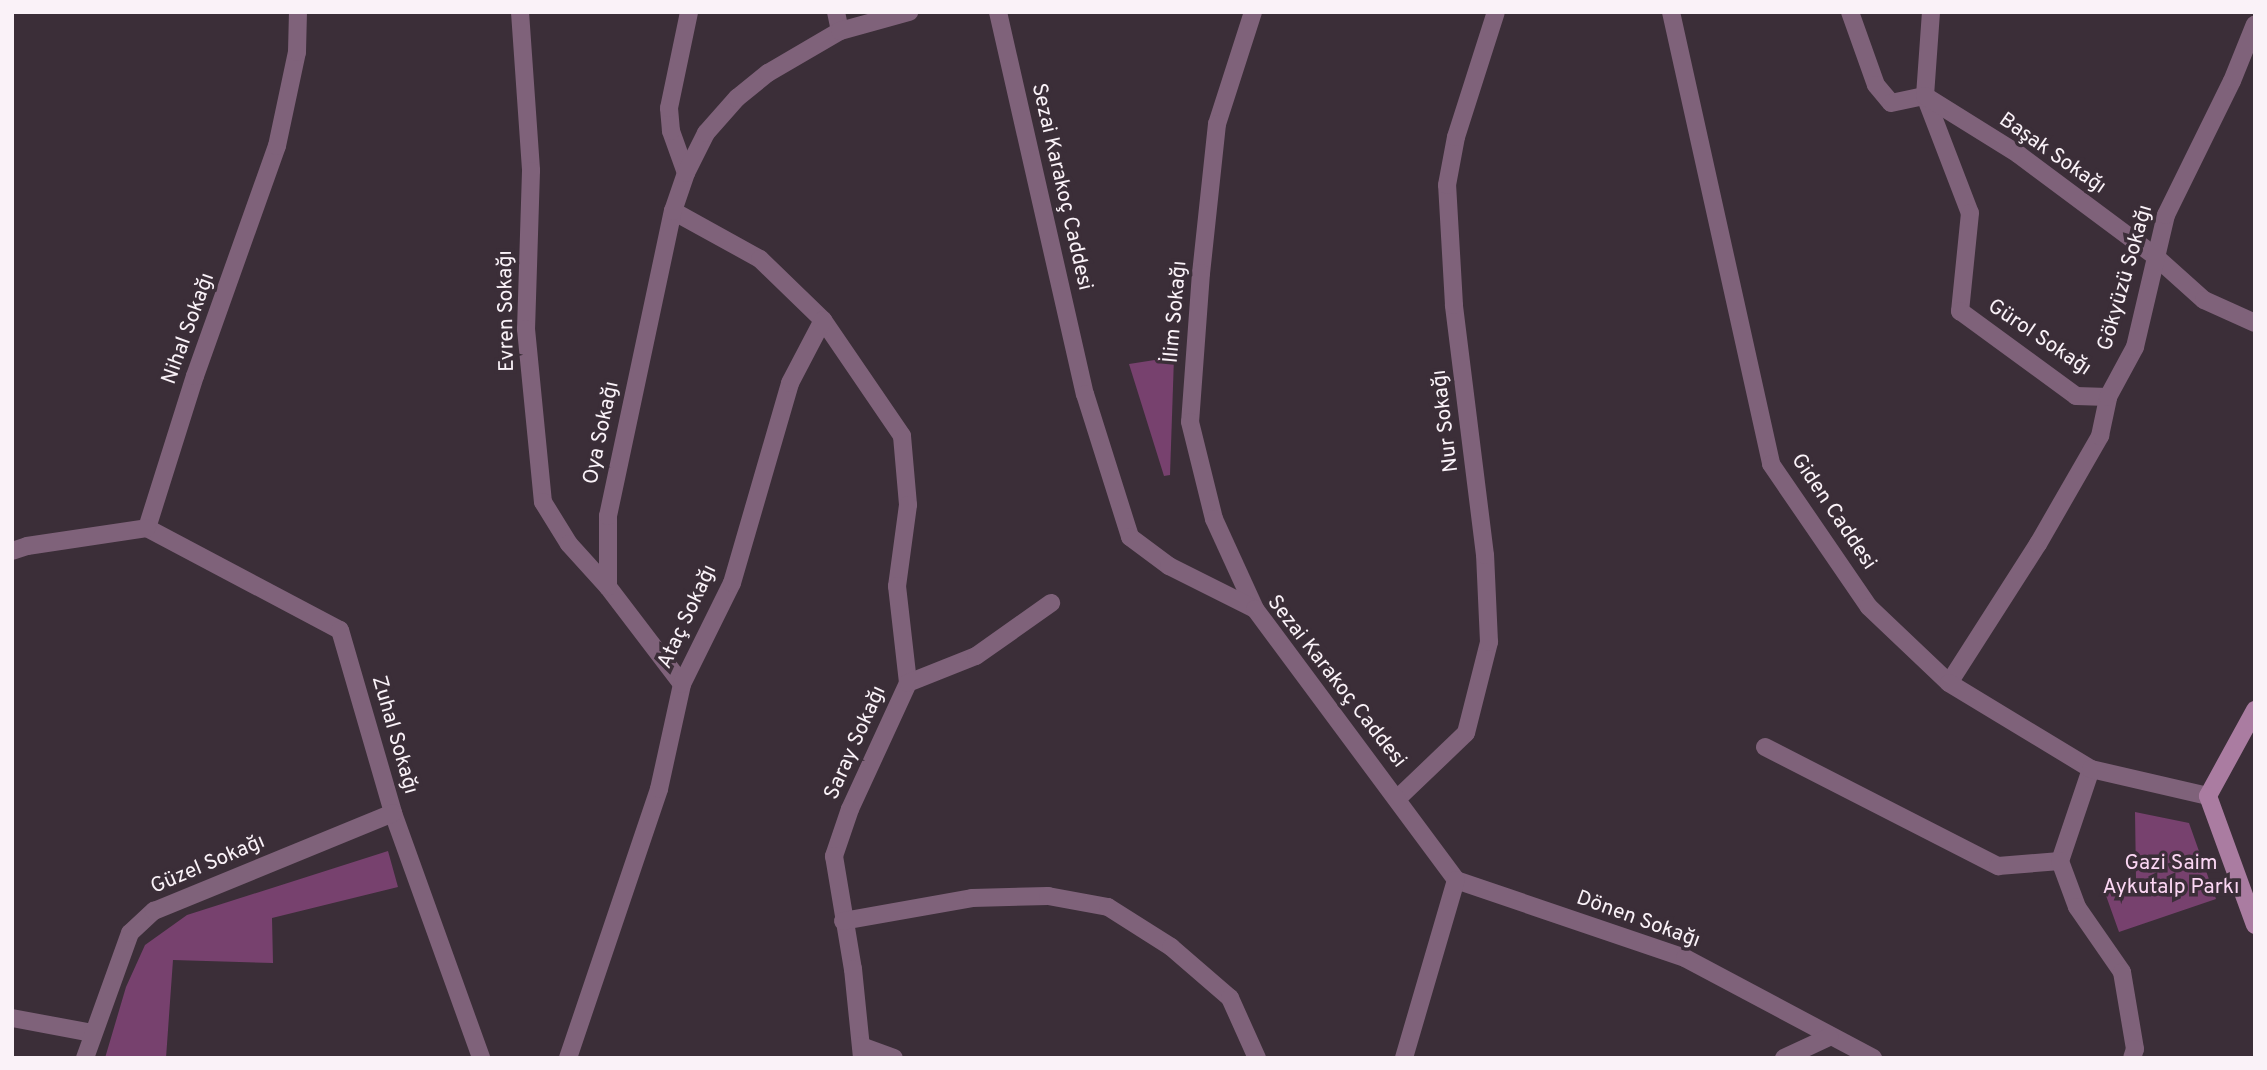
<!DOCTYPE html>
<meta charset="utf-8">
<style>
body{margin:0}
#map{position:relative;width:2267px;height:1070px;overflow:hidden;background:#3b2e38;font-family:Overpass,sans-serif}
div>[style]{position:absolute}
.green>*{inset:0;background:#77416e}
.minor>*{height:18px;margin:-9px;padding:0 9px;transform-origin:9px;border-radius:9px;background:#7f627a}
.tertiary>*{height:18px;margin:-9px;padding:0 9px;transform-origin:9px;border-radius:9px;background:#7f627a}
.secondary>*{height:18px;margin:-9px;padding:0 9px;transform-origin:9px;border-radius:9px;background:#aa7ca1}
span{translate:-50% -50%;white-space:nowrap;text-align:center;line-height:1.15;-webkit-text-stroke:7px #3b2e38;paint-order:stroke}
.street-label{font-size:21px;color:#faf2f8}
.park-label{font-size:21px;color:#fcd7f4}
.frame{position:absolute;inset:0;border:14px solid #faf2f8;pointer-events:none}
</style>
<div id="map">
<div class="green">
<div style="clip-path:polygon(1174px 357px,1170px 475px,1164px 476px,1129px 364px)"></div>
<div style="clip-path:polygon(2135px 812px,2189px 823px,2216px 899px,2119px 932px,2104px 890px,2136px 879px)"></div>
<div style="clip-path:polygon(388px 851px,398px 887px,272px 918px,273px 963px,173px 960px,166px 1058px,105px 1058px,126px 987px,145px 945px,187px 915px)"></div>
</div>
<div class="minor">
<div style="left:520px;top:12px;width:159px;rotate:86deg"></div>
<div style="left:531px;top:171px;width:158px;rotate:91.8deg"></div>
<div style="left:526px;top:329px;width:174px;rotate:84.4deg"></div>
<div style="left:543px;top:502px;width:49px;rotate:58.2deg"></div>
<div style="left:569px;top:544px;width:58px;rotate:47.8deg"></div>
<div style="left:836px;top:12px;width:19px;rotate:78deg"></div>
<div style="left:1253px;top:12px;width:118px;rotate:107.8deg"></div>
<div style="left:1217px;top:124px;width:150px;rotate:96.1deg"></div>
<div style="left:1201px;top:273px;width:149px;rotate:94.2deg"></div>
<div style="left:1190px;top:422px;width:100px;rotate:76.1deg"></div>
<div style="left:1214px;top:519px;width:99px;rotate:65.5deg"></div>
<div style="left:1850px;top:12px;width:77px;rotate:70.4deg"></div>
<div style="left:1876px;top:85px;width:23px;rotate:50deg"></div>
<div style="left:1891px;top:103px;width:35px;rotate:-12deg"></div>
<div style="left:1925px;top:96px;width:125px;rotate:69deg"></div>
<div style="left:1970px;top:213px;width:99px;rotate:95.8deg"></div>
<div style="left:1960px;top:311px;width:144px;rotate:36.2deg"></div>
<div style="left:2076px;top:396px;width:32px;rotate:2deg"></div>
<div style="left:1931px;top:12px;width:84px;rotate:94.1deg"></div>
<div style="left:1925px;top:96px;width:110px;rotate:31.9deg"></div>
<div style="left:2018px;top:154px;width:172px;rotate:36.7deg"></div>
<div style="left:2156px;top:257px;width:64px;rotate:41.9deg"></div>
<div style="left:2204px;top:300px;width:56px;rotate:24.3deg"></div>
<div style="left:686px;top:173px;width:45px;rotate:-109.7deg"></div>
<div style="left:671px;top:131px;width:23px;rotate:-95deg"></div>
<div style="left:669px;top:108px;width:98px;rotate:-78.2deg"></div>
<div style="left:673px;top:211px;width:99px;rotate:28.9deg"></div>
<div style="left:760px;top:259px;width:88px;rotate:44.1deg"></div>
<div style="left:823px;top:320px;width:140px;rotate:55.7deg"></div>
<div style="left:902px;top:436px;width:69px;rotate:85deg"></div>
<div style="left:908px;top:505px;width:82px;rotate:97.7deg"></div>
<div style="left:897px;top:586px;width:98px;rotate:83.5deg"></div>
<div style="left:908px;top:683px;width:139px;rotate:114.7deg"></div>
<div style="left:850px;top:809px;width:50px;rotate:108.8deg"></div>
<div style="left:834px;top:856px;width:115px;rotate:80.5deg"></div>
<div style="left:853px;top:969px;width:89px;rotate:84.2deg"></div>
<div style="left:147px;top:528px;width:218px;rotate:27.9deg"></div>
<div style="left:340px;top:630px;width:191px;rotate:73.8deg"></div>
<div style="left:393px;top:813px;width:260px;rotate:70.2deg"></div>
<div style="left:147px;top:528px;width:159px;rotate:-72.5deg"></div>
<div style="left:195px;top:376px;width:244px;rotate:-70.4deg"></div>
<div style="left:277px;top:146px;width:96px;rotate:-78deg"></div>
<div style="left:297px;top:52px;width:40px;rotate:-88.6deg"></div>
<div style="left:12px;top:551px;width:16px;rotate:-18deg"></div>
<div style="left:27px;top:546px;width:121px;rotate:-8.5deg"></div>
<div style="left:908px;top:683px;width:73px;rotate:-21.7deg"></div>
<div style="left:976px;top:656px;width:92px;rotate:-35.2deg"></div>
<div style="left:1949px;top:683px;width:165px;rotate:-57.4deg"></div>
<div style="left:2038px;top:544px;width:125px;rotate:-60.1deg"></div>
<div style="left:2100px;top:436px;width:40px;rotate:-78deg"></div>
<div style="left:2108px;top:397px;width:57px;rotate:-61.6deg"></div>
<div style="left:2135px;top:347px;width:136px;rotate:-76.8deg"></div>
<div style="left:2166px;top:215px;width:149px;rotate:-63.8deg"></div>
<div style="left:2232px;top:81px;width:61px;rotate:-68deg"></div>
<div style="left:682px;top:684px;width:122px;rotate:-127.3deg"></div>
<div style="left:608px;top:587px;width:71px;rotate:-90deg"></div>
<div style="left:608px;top:516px;width:312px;rotate:-78deg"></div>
<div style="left:673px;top:211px;width:40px;rotate:-71.1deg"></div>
<div style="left:686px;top:173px;width:45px;rotate:-63.4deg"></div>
<div style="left:706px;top:133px;width:47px;rotate:-48.5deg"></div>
<div style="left:737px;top:98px;width:40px;rotate:-39deg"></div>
<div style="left:768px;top:73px;width:83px;rotate:-30.3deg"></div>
<div style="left:840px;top:31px;width:72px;rotate:-15.4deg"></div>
<div style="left:1765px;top:747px;width:262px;rotate:27.1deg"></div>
<div style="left:1998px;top:866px;width:62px;rotate:-4.6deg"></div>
<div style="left:2091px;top:769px;width:97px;rotate:108.6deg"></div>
<div style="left:2060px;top:861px;width:49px;rotate:69.7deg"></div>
<div style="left:2077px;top:907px;width:79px;rotate:55.3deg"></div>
<div style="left:2122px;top:972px;width:78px;rotate:80.4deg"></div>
<div style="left:2135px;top:1049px;width:9px;rotate:108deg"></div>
<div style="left:1397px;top:799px;width:95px;rotate:-43.7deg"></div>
<div style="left:1466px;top:733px;width:94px;rotate:-75.8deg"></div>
<div style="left:1489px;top:642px;width:87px;rotate:-92.6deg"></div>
<div style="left:1485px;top:555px;width:252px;rotate:-97.1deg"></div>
<div style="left:1454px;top:305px;width:120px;rotate:-93.3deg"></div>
<div style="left:1447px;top:185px;width:49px;rotate:-79.4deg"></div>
<div style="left:1456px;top:137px;width:131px;rotate:-72.3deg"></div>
<div style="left:1456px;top:880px;width:242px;rotate:18.8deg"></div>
<div style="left:1685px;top:958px;width:213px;rotate:28deg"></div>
<div style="left:843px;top:921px;width:131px;rotate:-10.1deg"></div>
<div style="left:972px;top:898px;width:76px;rotate:-1.5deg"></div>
<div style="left:1048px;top:896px;width:61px;rotate:10.4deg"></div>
<div style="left:1108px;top:907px;width:75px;rotate:32.4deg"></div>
<div style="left:1171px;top:947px;width:78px;rotate:40.8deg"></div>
<div style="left:1230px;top:998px;width:66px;rotate:65.8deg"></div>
<div style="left:12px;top:1018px;width:81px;rotate:10.6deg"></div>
<div style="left:861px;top:1046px;width:35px;rotate:20deg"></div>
<div style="left:85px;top:1058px;width:133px;rotate:-70.2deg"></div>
<div style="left:130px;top:933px;width:33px;rotate:-43deg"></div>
<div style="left:154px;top:911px;width:258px;rotate:-22.3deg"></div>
<div style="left:568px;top:1058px;width:284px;rotate:-71.3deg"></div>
<div style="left:659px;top:789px;width:107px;rotate:-77.6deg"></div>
<div style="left:682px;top:684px;width:113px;rotate:-63.7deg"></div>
<div style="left:732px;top:583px;width:208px;rotate:-73.8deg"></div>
<div style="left:790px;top:383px;width:71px;rotate:-62.4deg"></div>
<div style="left:1784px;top:1058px;width:50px;rotate:-25deg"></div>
</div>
<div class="tertiary">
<div style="left:998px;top:12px;width:392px;rotate:77.2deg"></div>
<div style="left:1085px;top:394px;width:150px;rotate:72.5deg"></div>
<div style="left:1130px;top:537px;width:49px;rotate:36.6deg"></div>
<div style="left:1169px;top:566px;width:96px;rotate:26.6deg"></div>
<div style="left:1255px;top:609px;width:337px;rotate:53.4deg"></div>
<div style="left:1456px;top:880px;width:185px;rotate:106.3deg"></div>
<div style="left:1671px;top:12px;width:463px;rotate:77.5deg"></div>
<div style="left:1771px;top:464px;width:173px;rotate:55.6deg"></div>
<div style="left:1869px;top:607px;width:110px;rotate:43.5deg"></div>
<div style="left:1949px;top:683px;width:166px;rotate:31.2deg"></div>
<div style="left:2091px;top:769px;width:120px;rotate:13deg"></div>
</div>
<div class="secondary">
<div style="left:2255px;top:710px;width:98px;rotate:118.7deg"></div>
<div style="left:2208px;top:796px;width:137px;rotate:70deg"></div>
</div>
<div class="street-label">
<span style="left:2052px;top:154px;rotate:35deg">Başak Sokağı</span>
<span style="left:1061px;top:187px;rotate:77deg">Sezai Karakoç Caddesi</span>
<span style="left:2126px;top:278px;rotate:-74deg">Gökyüzü Sokağı</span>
<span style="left:507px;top:311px;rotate:-91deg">Evren Sokağı</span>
<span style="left:1176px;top:312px;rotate:-85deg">İlim Sokağı</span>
<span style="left:189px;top:329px;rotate:-70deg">Nihal Sokağı</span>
<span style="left:2039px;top:338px;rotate:34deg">Gürol Sokağı</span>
<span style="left:1446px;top:421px;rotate:-97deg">Nur Sokağı</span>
<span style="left:602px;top:433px;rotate:-78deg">Oya Sokağı</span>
<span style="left:1833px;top:512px;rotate:56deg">Giden Caddesi</span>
<span style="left:688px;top:617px;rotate:-65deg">Ataç Sokağı</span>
<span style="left:1336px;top:682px;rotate:52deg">Sezai Karakoç Caddesi</span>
<span style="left:394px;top:735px;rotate:74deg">Zuhal Sokağı</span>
<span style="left:856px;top:743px;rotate:-66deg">Saray Sokağı</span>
<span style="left:208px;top:865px;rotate:-23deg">Güzel Sokağı</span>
<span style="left:1638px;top:920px;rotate:20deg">Dönen Sokağı</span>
</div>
<div class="park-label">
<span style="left:2171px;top:876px">Gazi Saim<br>Aykutalp Parkı</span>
</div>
<div class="frame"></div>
</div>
